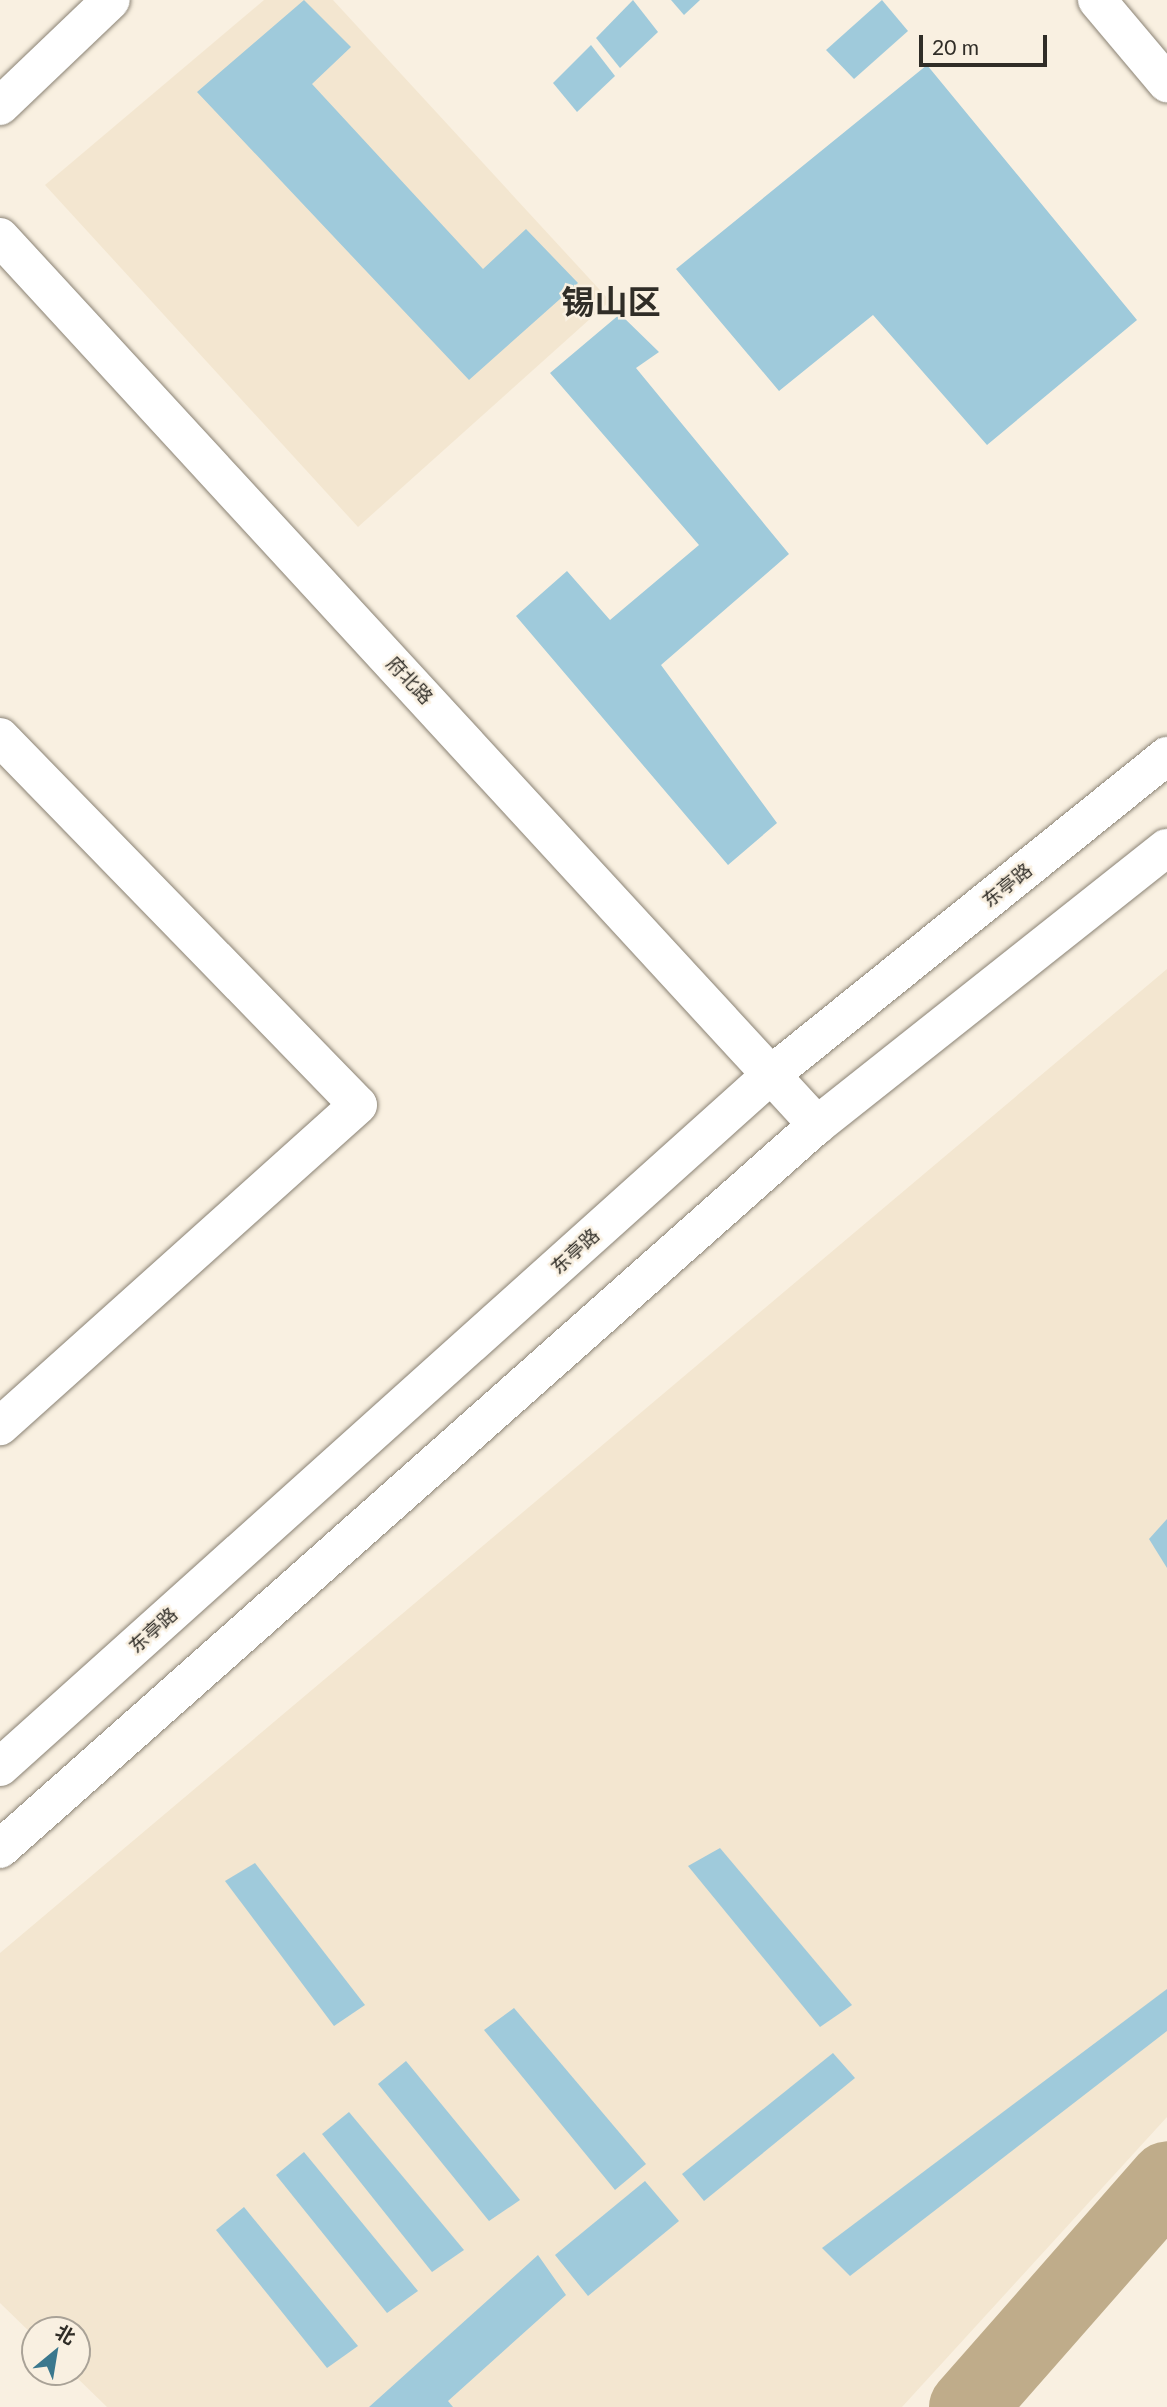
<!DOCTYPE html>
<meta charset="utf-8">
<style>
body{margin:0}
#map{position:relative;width:1167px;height:2407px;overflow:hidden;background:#f9f0e1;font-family:Lato,"Noto Sans SC",sans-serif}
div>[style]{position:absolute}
.built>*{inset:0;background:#f3e6d0}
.river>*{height:77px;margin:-38.5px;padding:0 38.5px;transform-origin:38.5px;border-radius:38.5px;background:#bfac8a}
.building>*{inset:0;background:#9fcadb}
.roads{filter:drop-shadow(0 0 2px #8a8274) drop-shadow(0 0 2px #8a8274)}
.minor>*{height:38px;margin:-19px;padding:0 19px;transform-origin:19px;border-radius:19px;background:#fff}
.major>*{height:38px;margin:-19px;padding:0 19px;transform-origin:19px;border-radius:19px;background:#fff}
span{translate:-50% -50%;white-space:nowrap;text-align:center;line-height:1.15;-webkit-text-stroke:5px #f9f0e1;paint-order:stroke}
.street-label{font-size:19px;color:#302d27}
.town-label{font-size:33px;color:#302d27;font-weight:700}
.north{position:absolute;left:21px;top:2316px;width:70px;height:70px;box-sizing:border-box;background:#f9f0e1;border:2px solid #a9a297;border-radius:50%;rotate:30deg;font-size:19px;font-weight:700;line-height:28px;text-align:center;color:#302d27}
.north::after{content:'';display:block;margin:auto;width:24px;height:32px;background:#3b788e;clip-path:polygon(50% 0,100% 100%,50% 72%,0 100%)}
.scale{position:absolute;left:919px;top:35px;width:128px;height:32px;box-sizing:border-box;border:4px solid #302d27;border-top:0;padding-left:9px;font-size:21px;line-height:24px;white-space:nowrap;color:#302d27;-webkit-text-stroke:5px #f9f0e1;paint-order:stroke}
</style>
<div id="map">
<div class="built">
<div style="clip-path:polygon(264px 0,333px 0,610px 301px,358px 527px,45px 185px)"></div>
<div style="clip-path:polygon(1167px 969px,1167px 2117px,902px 2407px,107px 2407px,71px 2372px,77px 2372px,77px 2330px,35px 2330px,35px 2337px,0 2303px,0 1953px)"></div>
</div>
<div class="river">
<div style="left:967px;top:2407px;width:303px;rotate:-48.7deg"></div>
</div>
<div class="building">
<div style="clip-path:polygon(304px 0,351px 47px,312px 84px,483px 269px,526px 229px,578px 283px,469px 380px,197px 92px)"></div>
<div style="clip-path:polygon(633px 0,658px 32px,620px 68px,596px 38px)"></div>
<div style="clip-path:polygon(671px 0,700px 0,684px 15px)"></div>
<div style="clip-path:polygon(882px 0,908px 31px,854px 79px,826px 50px)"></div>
<div style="clip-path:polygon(591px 45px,615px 76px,577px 112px,553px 83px)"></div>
<div style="clip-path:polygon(927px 65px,1137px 320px,987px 445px,873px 315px,779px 391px,676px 269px)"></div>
<div style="clip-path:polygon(620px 314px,659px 352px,636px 368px,789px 554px,661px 665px,777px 823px,728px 865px,516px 616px,567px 571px,610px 620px,699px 545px,550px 373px)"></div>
<div style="clip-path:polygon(1167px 1519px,1167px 1568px,1149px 1539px)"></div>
<div style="clip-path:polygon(720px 1848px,852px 2005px,820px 2027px,688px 1866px)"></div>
<div style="clip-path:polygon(255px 1863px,365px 2005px,334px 2026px,225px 1881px)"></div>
<div style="clip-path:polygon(1167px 1989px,1167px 2031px,850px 2276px,822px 2248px)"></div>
<div style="clip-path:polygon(514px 2008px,646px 2164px,615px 2190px,484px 2030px)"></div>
<div style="clip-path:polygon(833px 2053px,855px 2078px,704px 2201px,682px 2174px)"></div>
<div style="clip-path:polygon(406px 2061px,520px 2200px,489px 2221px,378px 2084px)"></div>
<div style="clip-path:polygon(349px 2112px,464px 2250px,432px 2272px,322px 2134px)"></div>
<div style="clip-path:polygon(304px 2152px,418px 2291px,387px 2313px,276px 2175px)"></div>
<div style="clip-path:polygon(645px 2181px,679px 2221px,588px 2296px,555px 2255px)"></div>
<div style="clip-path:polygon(244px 2207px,358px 2346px,327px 2368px,216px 2230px)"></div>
<div style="clip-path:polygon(538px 2255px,566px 2295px,448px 2401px,453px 2407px,369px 2407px)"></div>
</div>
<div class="roads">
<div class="minor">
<div style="left:0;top:106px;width:153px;rotate:-43.7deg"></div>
<div style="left:0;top:237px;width:1207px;rotate:47.38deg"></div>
<div style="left:0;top:737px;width:513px;rotate:45.79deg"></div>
<div style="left:358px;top:1105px;width:481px;rotate:138.1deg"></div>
</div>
<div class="major">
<div style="left:1097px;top:0;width:109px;rotate:49.9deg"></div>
<div style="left:0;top:1767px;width:1039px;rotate:-41.92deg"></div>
<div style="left:773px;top:1073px;width:506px;rotate:-38.82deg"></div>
<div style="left:0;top:1849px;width:1092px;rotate:-41.55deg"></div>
<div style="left:817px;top:1125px;width:446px;rotate:-38.4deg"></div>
</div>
</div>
<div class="street-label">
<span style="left:410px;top:680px;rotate:47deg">府北路</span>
<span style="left:1007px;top:885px;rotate:-39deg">东亭路</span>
<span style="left:575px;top:1251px;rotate:-42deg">东亭路</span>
<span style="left:153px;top:1630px;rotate:-42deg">东亭路</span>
</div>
<div class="town-label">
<span style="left:611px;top:302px">锡山区</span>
</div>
<div class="north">北</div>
<div class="scale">20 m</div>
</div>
